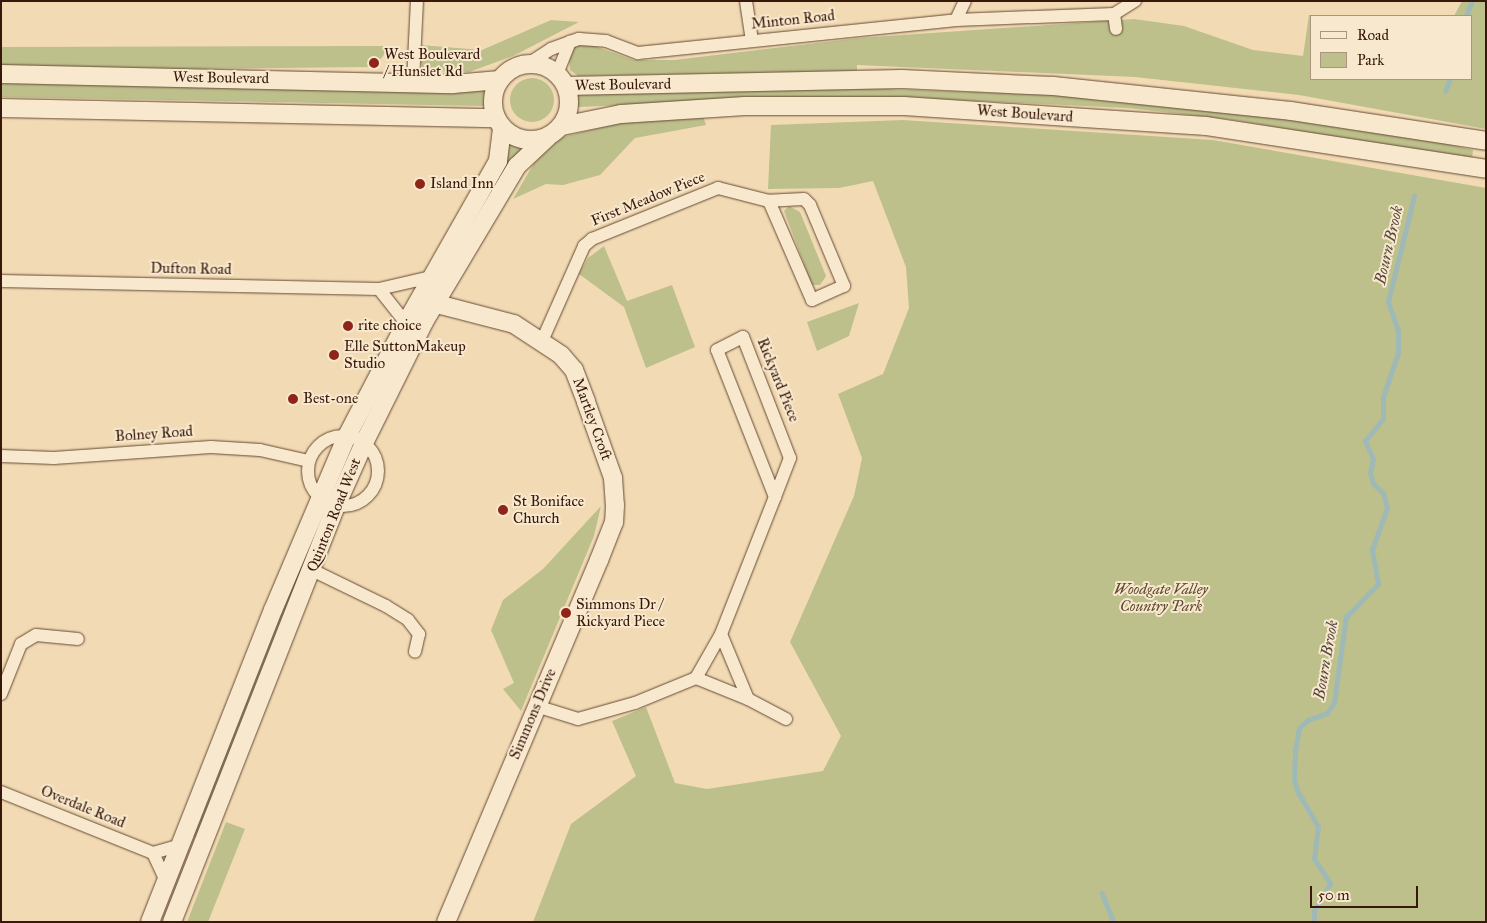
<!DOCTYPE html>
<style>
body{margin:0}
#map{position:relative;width:1487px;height:923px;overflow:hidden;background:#f2dbb4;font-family:"IM FELL Great Primer",serif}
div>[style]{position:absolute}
.green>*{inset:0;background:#bdc08b}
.round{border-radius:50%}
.stream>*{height:4.5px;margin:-2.25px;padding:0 2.25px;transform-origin:2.25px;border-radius:2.25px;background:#9fb9b7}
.roads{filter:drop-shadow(0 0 1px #664934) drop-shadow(0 0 1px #664934)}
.street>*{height:12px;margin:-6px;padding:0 6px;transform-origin:6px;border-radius:6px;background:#f7e8ce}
.street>.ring{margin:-6px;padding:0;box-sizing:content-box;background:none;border:12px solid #f7e8ce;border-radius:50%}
.secondary>*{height:18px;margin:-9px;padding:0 9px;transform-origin:9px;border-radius:9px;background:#f7e8ce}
.secondary>.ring{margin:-9px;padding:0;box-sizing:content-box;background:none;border:18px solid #f7e8ce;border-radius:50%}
.dots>*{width:14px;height:14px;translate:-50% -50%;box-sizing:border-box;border:2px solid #f7e8ce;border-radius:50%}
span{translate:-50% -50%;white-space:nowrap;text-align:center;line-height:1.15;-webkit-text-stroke:4px #f7e8ce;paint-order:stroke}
.street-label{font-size:15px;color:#38180a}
.poi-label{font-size:15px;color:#38180a}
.left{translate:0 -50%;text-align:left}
.park-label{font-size:15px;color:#604a31;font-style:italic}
.water-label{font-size:16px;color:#57483e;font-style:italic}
.frame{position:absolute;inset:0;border:2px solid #38180a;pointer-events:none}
.legend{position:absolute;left:1310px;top:15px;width:162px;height:65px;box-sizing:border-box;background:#f7e8ce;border:1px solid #ab9580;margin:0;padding:6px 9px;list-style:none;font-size:15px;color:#38180a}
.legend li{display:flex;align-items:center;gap:10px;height:25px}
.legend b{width:25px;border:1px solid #ab9580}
.scale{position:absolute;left:1310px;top:886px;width:108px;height:22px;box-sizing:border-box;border:2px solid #38180a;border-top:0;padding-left:6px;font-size:15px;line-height:18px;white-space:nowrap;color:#38180a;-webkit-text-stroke:4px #f7e8ce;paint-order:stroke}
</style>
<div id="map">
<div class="green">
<div style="clip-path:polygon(1462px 1px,1486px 1px,1486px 129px,1299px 95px,1135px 77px,857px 65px,857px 71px,578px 76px,570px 70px,569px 59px,575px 45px,586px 43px,634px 60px,674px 60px,859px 38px,1134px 19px,1184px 26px,1253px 50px,1303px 56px,1309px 15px,1387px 15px,1396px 16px,1311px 16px,1311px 79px,1471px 79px,1471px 16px,1454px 16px)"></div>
<div style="clip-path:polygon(551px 20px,579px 22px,513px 56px,469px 72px,424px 71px,420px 62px,420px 45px,482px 50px)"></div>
<div style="clip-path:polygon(391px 46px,374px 67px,177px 69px,1px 65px,1px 47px)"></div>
<div class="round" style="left:510px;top:78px;width:44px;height:44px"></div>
<div style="clip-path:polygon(1px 81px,486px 89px,484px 106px,1px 97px)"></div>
<div style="clip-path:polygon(829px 87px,1064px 95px,1269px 114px,1416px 137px,1473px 150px,1472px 160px,1227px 119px,1127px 108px,978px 101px,818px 97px,578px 107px,578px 95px)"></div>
<div style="clip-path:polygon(703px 116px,706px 125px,635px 138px,600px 175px,563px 185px,546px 184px,513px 199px,534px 163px,562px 137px,620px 123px)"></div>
<div style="clip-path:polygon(903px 120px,1213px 140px,1486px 188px,1486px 922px,533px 922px,571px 824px,636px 776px,612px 721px,646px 707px,675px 783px,707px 789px,823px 771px,841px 736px,790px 642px,854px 496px,862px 458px,838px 394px,883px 374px,909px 308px,906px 267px,873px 181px,839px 188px,768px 189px,771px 125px)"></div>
<div style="clip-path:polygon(505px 140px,524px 147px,444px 276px)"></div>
<div style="clip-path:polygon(789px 206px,800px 212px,826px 276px,820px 285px,812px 285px,784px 211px)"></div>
<div style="clip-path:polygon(604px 246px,627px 301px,672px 285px,695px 347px,646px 368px,624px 307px,579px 274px,588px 258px)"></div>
<div style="clip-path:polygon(859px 303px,849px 336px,817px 351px,807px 322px)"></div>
<div style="clip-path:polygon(601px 506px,594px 536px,521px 711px,503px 689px,514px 683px,491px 630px,503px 600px,543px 569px)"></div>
<div style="clip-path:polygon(319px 517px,321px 521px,196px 837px,191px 837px)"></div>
<div style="clip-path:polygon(226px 822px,245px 829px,208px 922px,187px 922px)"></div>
</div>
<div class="stream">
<div style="left:1466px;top:16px;width:16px;rotate:-68deg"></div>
<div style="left:1445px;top:91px;width:13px;rotate:-67deg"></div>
<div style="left:1102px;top:893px;width:31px;rotate:68deg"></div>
<div style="left:1314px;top:922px;width:11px;rotate:-90deg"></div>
<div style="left:1314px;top:911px;width:32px;rotate:-60deg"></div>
<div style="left:1330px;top:883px;width:29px;rotate:-124deg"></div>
<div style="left:1314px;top:859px;width:32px;rotate:-83deg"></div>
<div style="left:1318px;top:827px;width:39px;rotate:-120deg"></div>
<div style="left:1298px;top:793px;width:14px;rotate:-107deg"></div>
<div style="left:1294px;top:780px;width:29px;rotate:-88deg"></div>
<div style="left:1295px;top:751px;width:23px;rotate:-80deg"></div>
<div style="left:1299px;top:728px;width:12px;rotate:-42deg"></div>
<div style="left:1308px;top:720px;width:20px;rotate:-20deg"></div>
<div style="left:1327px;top:713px;width:12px;rotate:-55deg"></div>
<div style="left:1334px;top:703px;width:87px;rotate:-82.1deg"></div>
<div style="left:1346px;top:617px;width:46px;rotate:-45.9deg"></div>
<div style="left:1378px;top:584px;width:35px;rotate:-100deg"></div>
<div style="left:1372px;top:550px;width:45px;rotate:-70.3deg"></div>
<div style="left:1387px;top:508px;width:16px;rotate:-105deg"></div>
<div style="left:1383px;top:493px;width:13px;rotate:-138deg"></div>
<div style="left:1373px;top:484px;width:11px;rotate:-105deg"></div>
<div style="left:1370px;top:473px;width:14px;rotate:-78deg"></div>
<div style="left:1373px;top:459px;width:20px;rotate:-114deg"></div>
<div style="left:1365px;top:441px;width:28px;rotate:-51deg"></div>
<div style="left:1383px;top:419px;width:22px;rotate:-90deg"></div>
<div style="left:1383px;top:397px;width:46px;rotate:-71.2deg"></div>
<div style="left:1398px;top:353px;width:22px;rotate:-90deg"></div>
<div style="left:1398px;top:331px;width:31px;rotate:-109deg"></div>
<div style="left:1388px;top:302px;width:109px;rotate:-76.2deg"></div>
</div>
<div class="roads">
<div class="street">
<div style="left:746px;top:1px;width:40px;rotate:81.5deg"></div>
<div style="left:1114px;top:14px;width:15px;rotate:82deg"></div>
<div style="left:956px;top:20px;width:21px;rotate:-65deg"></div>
<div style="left:528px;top:64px;width:27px;rotate:-33deg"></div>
<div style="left:551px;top:49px;width:30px;rotate:-20deg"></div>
<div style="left:579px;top:39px;width:27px;rotate:4deg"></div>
<div style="left:606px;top:41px;width:34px;rotate:21deg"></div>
<div style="left:638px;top:53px;width:320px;rotate:-5.9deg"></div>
<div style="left:956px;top:20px;width:158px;rotate:-2.2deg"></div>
<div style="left:1114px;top:14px;width:25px;rotate:-32deg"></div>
<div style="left:557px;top:74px;width:35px;rotate:-68deg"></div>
<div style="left:413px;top:82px;width:81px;rotate:-87.2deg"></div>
<div style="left:1px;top:281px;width:378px;rotate:1.2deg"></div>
<div style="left:379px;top:289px;width:53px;rotate:-13deg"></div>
<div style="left:379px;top:289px;width:43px;rotate:51.5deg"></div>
<div style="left:542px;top:341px;width:104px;rotate:-66.1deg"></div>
<div style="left:584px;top:246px;width:11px;rotate:-41deg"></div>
<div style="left:592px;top:239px;width:136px;rotate:-22deg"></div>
<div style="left:718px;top:188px;width:53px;rotate:14.3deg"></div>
<div style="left:769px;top:201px;width:108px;rotate:66.5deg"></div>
<div style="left:812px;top:300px;width:35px;rotate:-24deg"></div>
<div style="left:844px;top:286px;width:88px;rotate:-112.8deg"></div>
<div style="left:810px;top:205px;width:8px;rotate:-135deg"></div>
<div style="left:804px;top:199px;width:35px;rotate:177deg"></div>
<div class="ring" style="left:308px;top:436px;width:58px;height:58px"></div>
<div style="left:1px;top:456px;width:53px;rotate:2.2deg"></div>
<div style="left:54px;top:458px;width:157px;rotate:-4deg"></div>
<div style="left:211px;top:447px;width:49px;rotate:3.5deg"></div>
<div style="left:260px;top:450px;width:50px;rotate:12.7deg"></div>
<div style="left:312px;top:570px;width:82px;rotate:25.9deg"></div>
<div style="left:386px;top:606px;width:26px;rotate:32deg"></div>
<div style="left:408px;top:620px;width:18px;rotate:52deg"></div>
<div style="left:419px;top:634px;width:18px;rotate:103deg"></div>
<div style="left:696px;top:678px;width:56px;rotate:22deg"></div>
<div style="left:748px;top:699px;width:70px;rotate:-112.6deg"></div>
<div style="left:1px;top:694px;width:54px;rotate:-68.2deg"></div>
<div style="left:21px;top:644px;width:17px;rotate:-31deg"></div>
<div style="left:36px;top:635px;width:42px;rotate:5.4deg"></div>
<div style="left:748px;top:699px;width:43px;rotate:27.8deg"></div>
<div style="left:536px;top:706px;width:44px;rotate:17.2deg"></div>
<div style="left:578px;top:719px;width:59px;rotate:-15.7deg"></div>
<div style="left:635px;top:703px;width:66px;rotate:-22.3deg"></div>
<div style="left:696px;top:678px;width:51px;rotate:-60.4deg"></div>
<div style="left:721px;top:634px;width:147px;rotate:-68.5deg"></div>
<div style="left:775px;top:497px;width:158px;rotate:-111.5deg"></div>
<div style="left:717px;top:350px;width:29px;rotate:-27deg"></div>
<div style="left:743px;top:337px;width:130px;rotate:68.8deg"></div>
<div style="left:790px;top:458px;width:42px;rotate:111deg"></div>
<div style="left:1px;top:792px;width:164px;rotate:21.9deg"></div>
<div style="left:153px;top:853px;width:29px;rotate:-16deg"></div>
<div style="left:153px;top:853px;width:31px;rotate:65deg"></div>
</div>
<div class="secondary">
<div class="ring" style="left:493px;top:64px;width:58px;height:58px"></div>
<div style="left:1px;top:74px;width:452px;rotate:1.3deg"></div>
<div style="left:453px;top:84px;width:47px;rotate:-4.9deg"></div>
<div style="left:566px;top:86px;width:336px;rotate:-1.2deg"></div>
<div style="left:902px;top:79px;width:151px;rotate:2.7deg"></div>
<div style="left:1053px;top:86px;width:239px;rotate:6deg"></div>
<div style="left:1291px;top:111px;width:197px;rotate:8.7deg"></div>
<div style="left:1px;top:108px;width:495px;rotate:1.2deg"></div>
<div style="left:562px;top:126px;width:60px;rotate:-11.5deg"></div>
<div style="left:621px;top:114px;width:124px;rotate:-3.7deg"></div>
<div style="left:745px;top:106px;width:159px"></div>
<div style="left:904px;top:106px;width:303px;rotate:3.8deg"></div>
<div style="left:1206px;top:126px;width:283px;rotate:8.7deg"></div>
<div style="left:427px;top:298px;width:16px;rotate:27deg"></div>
<div style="left:441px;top:305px;width:75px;rotate:14.6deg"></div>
<div style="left:514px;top:324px;width:56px;rotate:33.4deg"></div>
<div style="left:561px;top:355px;width:20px;rotate:49deg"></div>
<div style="left:574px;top:370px;width:34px;rotate:69deg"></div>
<div style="left:586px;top:402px;width:81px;rotate:70.4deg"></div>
<div style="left:613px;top:478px;width:27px;rotate:86deg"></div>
<div style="left:615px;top:505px;width:17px;rotate:93deg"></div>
<div style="left:614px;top:522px;width:41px;rotate:111.5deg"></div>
<div style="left:599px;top:560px;width:393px;rotate:112.9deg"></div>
<div style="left:150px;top:922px;width:335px;rotate:-68.5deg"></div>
<div style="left:273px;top:610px;width:189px;rotate:-67deg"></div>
<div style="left:347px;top:436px;width:127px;rotate:-62.4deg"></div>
<div style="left:406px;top:323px;width:186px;rotate:-60.4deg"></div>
<div style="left:498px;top:161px;width:34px;rotate:-83deg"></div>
<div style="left:172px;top:922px;width:447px;rotate:-68.5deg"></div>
<div style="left:336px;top:506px;width:69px;rotate:-66deg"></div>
<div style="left:364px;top:443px;width:135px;rotate:-63.6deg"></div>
<div style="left:424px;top:322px;width:182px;rotate:-59.2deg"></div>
<div style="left:517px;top:166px;width:42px;rotate:-43.1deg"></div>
</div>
</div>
<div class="dots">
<div style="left:374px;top:63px;background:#8f2418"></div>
<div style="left:420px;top:184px;background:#8f2418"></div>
<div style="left:348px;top:326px;background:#8f2418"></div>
<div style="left:334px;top:355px;background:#8f2418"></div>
<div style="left:293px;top:399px;background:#8f2418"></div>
<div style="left:503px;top:510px;background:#8f2418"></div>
<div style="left:566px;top:613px;background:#8f2418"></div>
</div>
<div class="street-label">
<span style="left:793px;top:20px;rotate:-6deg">Minton Road</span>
<span style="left:221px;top:78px;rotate:1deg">West Boulevard</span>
<span style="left:623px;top:85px;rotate:-1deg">West Boulevard</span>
<span style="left:1025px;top:114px;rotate:4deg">West Boulevard</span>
<span style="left:648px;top:199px;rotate:-22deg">First Meadow Piece</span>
<span style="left:191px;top:269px;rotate:1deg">Dufton Road</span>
<span style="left:778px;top:380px;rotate:68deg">Rickyard Piece</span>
<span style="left:592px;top:419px;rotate:70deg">Martley Croft</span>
<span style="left:154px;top:434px;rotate:-4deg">Bolney Road</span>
<span style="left:334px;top:515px;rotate:-68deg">Quinton Road West</span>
<span style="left:533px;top:714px;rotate:-67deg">Simmons Drive</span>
<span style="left:83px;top:807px;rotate:22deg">Overdale Road</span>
</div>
<div class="poi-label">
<span class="left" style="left:384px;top:63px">West Boulevard<br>/ Hunslet Rd</span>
<span class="left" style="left:430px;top:184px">Island Inn</span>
<span class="left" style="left:358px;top:326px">rite choice</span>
<span class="left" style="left:344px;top:355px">Elle SuttonMakeup<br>Studio</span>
<span class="left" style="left:303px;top:399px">Best-one</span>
<span class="left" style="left:513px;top:510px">St Boniface<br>Church</span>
<span class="left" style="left:576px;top:613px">Simmons Dr /<br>Rickyard Piece</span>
</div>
<div class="park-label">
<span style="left:1161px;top:598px">Woodgate Valley<br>Country Park</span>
</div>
<div class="water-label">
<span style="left:1389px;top:245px;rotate:-77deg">Bourn Brook</span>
<span style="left:1326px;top:660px;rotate:-80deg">Bourn Brook</span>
</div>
<div class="frame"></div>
<ul class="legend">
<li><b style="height:6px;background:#f7e8ce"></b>Road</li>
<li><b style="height:14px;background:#bdc08b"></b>Park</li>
</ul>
<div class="scale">50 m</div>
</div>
